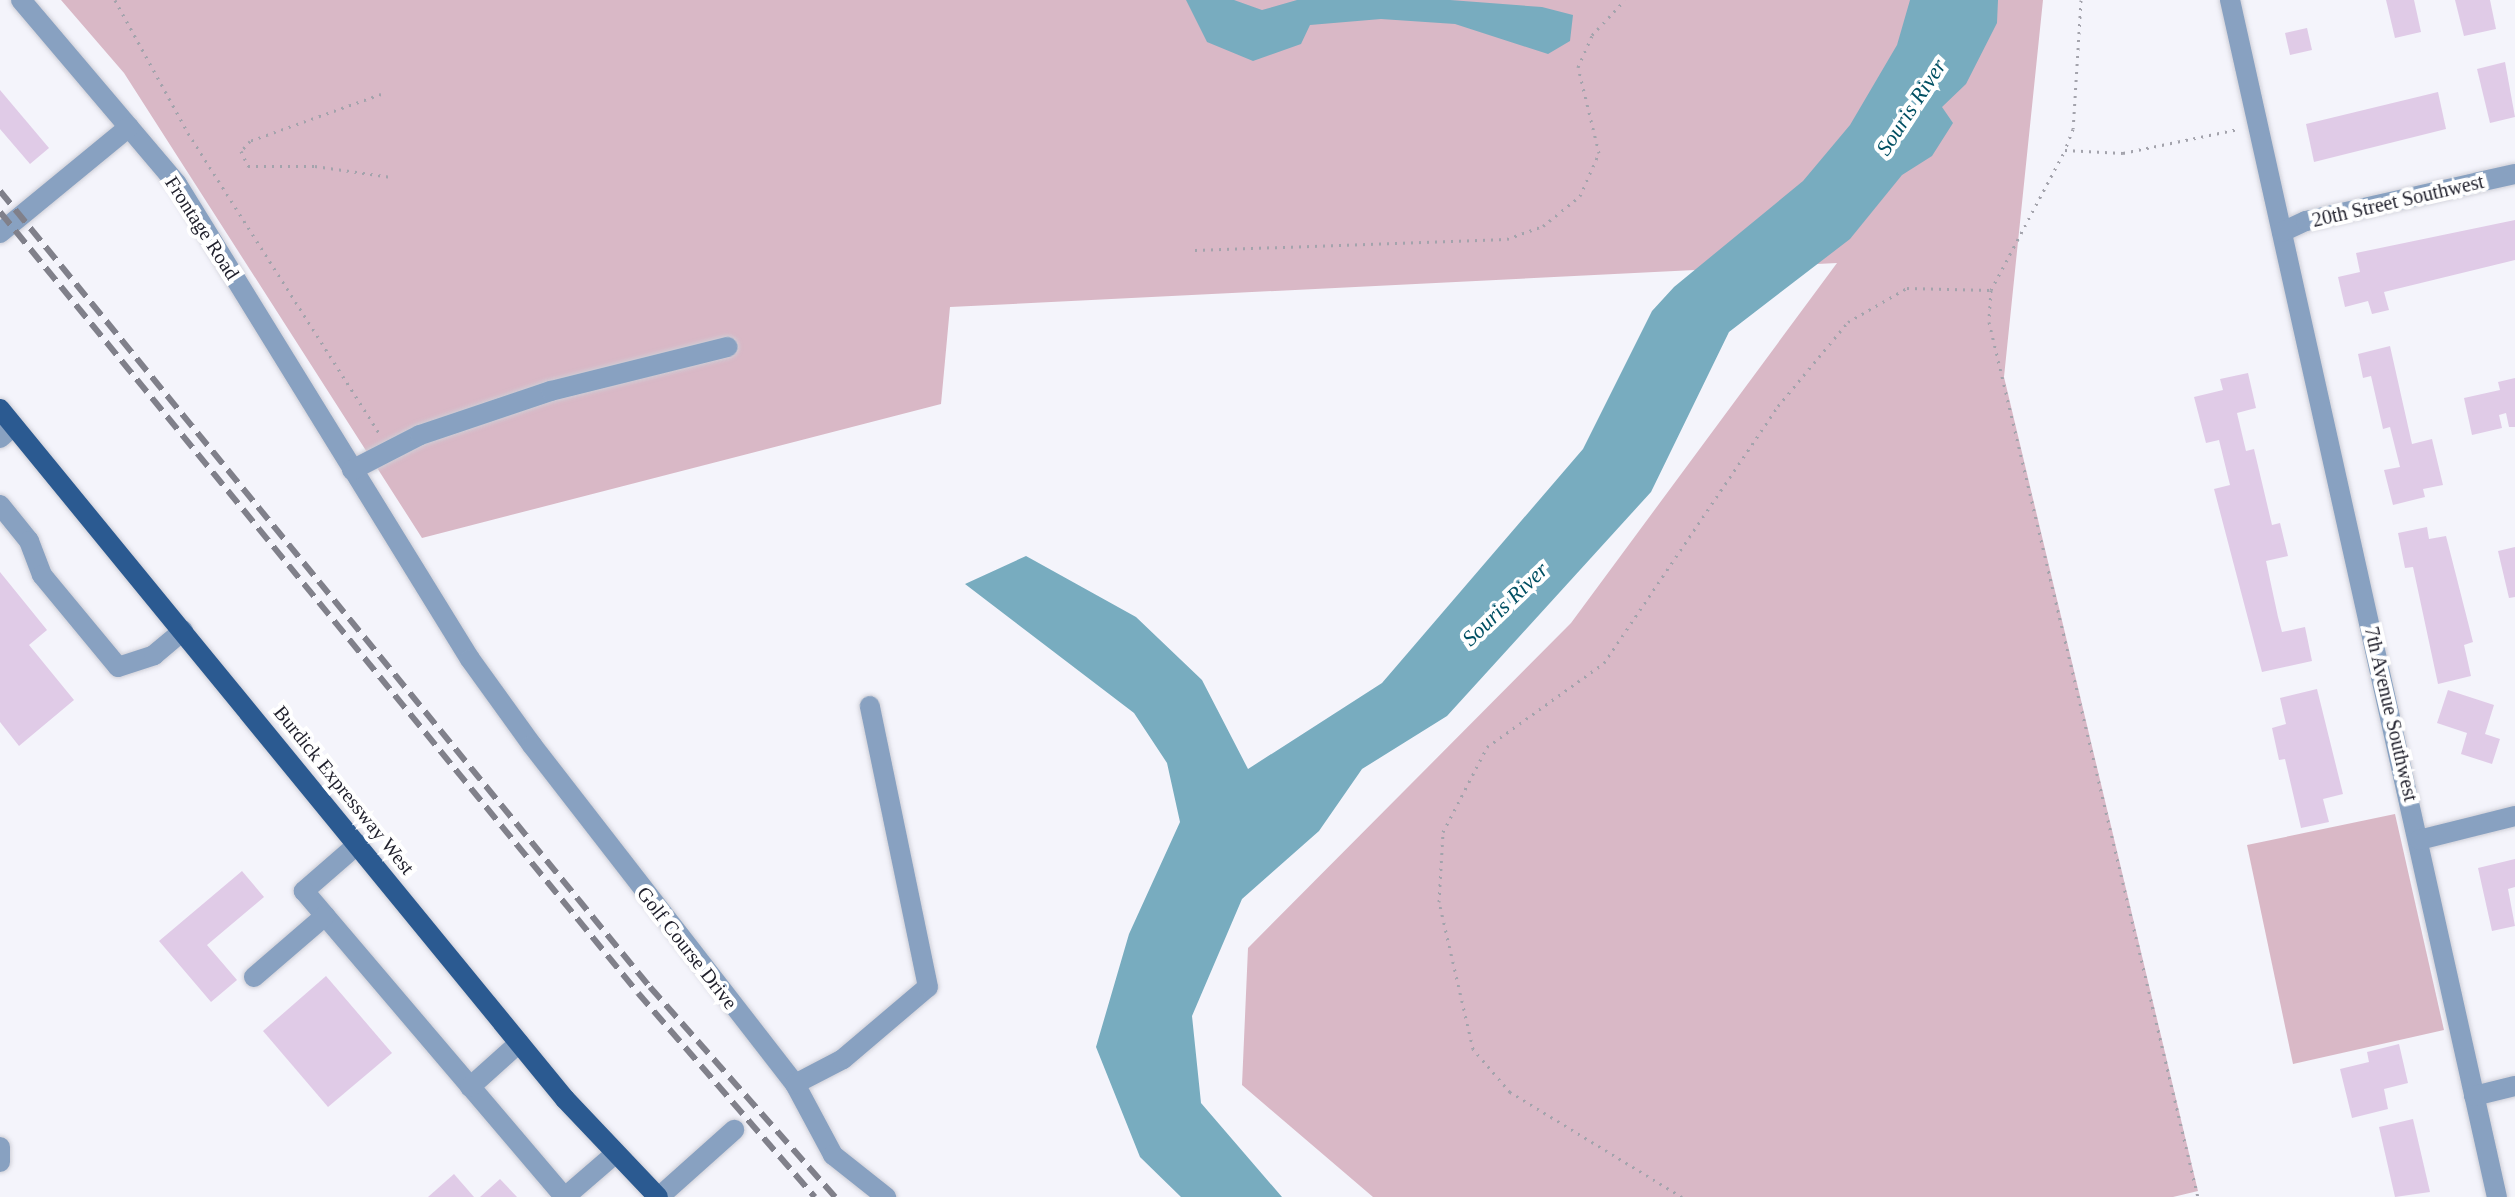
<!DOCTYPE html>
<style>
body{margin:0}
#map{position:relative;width:2515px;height:1197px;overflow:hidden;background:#f4f4fb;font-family:"Times New Roman",serif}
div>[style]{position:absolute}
.green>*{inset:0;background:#d9b8c6}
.water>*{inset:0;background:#78acbf}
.building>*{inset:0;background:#e0cbe7}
.path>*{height:3px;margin-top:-1.5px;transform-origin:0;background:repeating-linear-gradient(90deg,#a3a3ac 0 2px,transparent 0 8px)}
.roads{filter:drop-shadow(0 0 2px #ceced6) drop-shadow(0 0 2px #ceced6)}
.minor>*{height:20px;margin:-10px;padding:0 10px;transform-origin:10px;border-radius:10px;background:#88a1c1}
.major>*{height:20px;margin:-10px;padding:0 10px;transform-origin:10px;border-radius:10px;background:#2b5a91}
.rail>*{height:6px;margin-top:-3px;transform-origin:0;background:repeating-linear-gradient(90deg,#80808a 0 16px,transparent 0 24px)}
span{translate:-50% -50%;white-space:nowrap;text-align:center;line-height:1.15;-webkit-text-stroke:8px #fff;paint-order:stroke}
.street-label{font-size:20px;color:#1f1f2b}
.water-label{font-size:22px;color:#004f62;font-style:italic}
</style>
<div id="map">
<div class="green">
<div style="clip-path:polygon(61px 0,2043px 0,2004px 377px,2198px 1191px,2173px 1197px,1373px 1197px,1242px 1085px,1248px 948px,1571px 623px,1837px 263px,950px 307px,941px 404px,422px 538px,124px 73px)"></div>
<div style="clip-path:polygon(2395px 814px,2444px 1030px,2293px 1064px,2247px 845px)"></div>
</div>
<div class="water">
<div style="clip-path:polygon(1186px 0,1234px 0,1262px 10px,1297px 0,1450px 0,1542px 7px,1573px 15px,1570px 41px,1548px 54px,1455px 24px,1381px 19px,1310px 25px,1301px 44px,1253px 61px,1207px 42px)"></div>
<div style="clip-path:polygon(1910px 0,1998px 0,1997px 23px,1966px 84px,1942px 107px,1953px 123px,1932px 156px,1902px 175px,1850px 239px,1729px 332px,1651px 492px,1447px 716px,1362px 769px,1319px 831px,1242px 899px,1192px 1016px,1201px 1103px,1282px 1197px,1181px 1197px,1140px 1157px,1096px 1047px,1129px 934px,1180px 822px,1167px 763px,1134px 713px,965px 584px,1026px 556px,1136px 617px,1202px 680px,1248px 769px,1382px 683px,1583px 449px,1652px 311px,1674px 287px,1803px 181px,1850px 125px,1897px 45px)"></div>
</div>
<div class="building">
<div style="clip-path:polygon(2386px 0,2414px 0,2421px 32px,2395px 38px)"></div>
<div style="clip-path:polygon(2455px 0,2490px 0,2496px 29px,2464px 36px)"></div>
<div style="clip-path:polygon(2307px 28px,2312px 50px,2290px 55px,2285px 33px)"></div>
<div style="clip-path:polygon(2505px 62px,2515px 117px,2490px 123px,2477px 69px)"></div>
<div style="clip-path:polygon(0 90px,49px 148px,30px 164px,0 129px)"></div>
<div style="clip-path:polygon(2438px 92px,2446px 129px,2314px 162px,2306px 124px)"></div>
<div style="clip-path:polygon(2515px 220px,2515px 260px,2384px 292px,2389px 310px,2372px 314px,2368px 301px,2345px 307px,2338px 277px,2360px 272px,2356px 253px)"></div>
<div style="clip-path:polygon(2390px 346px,2412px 444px,2432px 439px,2443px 485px,2423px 489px,2425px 497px,2393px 505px,2384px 470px,2400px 467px,2390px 427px,2383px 429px,2371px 376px,2363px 378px,2358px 354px)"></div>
<div style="clip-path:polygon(2248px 373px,2256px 408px,2237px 413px,2246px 451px,2254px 449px,2272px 525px,2280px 523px,2288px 556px,2266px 561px,2278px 617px,2282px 632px,2305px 627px,2312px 661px,2262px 672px,2214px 489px,2230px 485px,2219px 440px,2206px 443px,2194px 397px,2223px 390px,2220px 379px)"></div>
<div style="clip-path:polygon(2515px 378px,2515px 427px,2509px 427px,2506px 413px,2499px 415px,2502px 428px,2472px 435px,2464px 398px,2500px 390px,2498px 382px)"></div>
<div style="clip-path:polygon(2427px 527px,2429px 539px,2446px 536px,2473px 642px,2464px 645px,2471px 676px,2438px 684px,2413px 567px,2405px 568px,2398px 533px)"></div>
<div style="clip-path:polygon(2515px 547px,2515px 597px,2509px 598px,2498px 551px)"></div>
<div style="clip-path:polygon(0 572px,47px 630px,29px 645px,74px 700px,19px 746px,0 722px)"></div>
<div style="clip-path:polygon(2317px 689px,2343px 794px,2323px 799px,2329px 822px,2301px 828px,2285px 759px,2279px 760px,2272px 728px,2286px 724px,2280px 698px)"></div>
<div style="clip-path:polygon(2448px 690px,2494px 705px,2485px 734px,2500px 739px,2492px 764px,2461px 754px,2467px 733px,2437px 723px)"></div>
<div style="clip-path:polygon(2515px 859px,2515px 887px,2508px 889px,2515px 926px,2492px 931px,2478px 868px)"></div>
<div style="clip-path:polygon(242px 871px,264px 897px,207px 945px,237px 980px,211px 1002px,159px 941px)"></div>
<div style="clip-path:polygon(326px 976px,392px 1053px,328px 1107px,263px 1031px)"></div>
<div style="clip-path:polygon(2399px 1044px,2408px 1083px,2384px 1089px,2388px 1109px,2352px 1118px,2340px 1069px,2369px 1062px,2367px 1052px)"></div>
<div style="clip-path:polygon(2413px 1119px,2430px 1192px,2395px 1197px,2379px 1127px)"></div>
<div style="clip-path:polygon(454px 1174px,474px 1197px,428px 1197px)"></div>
<div style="clip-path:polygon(500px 1179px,517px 1197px,480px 1197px)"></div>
</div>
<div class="path">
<div style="left:115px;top:0;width:152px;rotate:61.2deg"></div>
<div style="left:188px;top:133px;width:357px;rotate:57.5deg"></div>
<div style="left:2081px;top:0;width:129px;rotate:93.5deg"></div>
<div style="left:2073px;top:129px;width:22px;rotate:111deg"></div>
<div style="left:2065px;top:150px;width:58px;rotate:3deg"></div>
<div style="left:2123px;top:153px;width:118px;rotate:-11.7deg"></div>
<div style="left:381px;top:94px;width:139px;rotate:160.3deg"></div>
<div style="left:250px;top:141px;width:13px;rotate:132deg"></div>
<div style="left:241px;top:151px;width:17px;rotate:65deg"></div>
<div style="left:248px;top:166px;width:67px"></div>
<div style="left:315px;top:166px;width:77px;rotate:8.2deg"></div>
<div style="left:1195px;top:250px;width:312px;rotate:-2deg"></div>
<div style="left:1507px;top:239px;width:38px;rotate:-20deg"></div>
<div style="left:1543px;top:226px;width:48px;rotate:-39deg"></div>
<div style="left:1580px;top:196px;width:47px;rotate:-66.2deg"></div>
<div style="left:1599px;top:153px;width:89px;rotate:-103.7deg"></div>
<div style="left:1578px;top:67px;width:35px;rotate:-66deg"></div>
<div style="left:1592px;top:35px;width:48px;rotate:-46.7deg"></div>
<div style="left:1991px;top:290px;width:32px;rotate:94deg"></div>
<div style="left:1989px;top:322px;width:900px;rotate:76.57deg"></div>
<div style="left:1682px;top:1197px;width:202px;rotate:-148.6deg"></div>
<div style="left:1510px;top:1092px;width:57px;rotate:-130.7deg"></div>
<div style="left:1473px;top:1049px;width:151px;rotate:-103deg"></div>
<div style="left:1439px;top:902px;width:70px;rotate:-86.7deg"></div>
<div style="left:1443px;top:832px;width:96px;rotate:-62.6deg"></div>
<div style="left:1487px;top:747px;width:144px;rotate:-35.7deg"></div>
<div style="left:1604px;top:663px;width:310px;rotate:-55.9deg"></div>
<div style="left:1778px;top:406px;width:109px;rotate:-50.2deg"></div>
<div style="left:1848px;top:322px;width:68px;rotate:-30deg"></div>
<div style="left:1907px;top:288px;width:84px;rotate:1.4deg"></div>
<div style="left:1991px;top:290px;width:158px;rotate:-62.1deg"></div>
</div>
<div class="roads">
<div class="minor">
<div style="left:21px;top:0;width:241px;rotate:49.7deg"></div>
<div style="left:177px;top:184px;width:558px;rotate:58.33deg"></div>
<div style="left:470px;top:659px;width:106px;rotate:54.2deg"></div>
<div style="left:532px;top:745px;width:429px;rotate:52.2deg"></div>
<div style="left:795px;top:1084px;width:81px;rotate:61.8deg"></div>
<div style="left:833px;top:1155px;width:68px;rotate:38.4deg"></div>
<div style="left:2230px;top:0;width:1226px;rotate:77.43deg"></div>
<div style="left:2282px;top:232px;width:26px;rotate:-25deg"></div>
<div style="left:2306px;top:221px;width:214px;rotate:-12.7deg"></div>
<div style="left:0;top:233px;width:167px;rotate:-39.4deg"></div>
<div style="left:0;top:438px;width:18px;rotate:-41deg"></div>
<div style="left:352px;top:470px;width:76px;rotate:-27.2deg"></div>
<div style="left:420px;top:435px;width:138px;rotate:-18.6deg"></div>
<div style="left:551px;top:391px;width:182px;rotate:-14deg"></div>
<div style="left:0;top:505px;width:46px;rotate:51.1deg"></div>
<div style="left:29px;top:541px;width:36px;rotate:69deg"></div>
<div style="left:42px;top:575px;width:119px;rotate:50.4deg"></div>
<div style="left:118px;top:667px;width:38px;rotate:-18deg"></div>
<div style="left:154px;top:655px;width:38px;rotate:-40deg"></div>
<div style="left:2419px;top:840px;width:99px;rotate:-14deg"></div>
<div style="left:358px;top:844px;width:72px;rotate:139deg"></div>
<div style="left:304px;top:891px;width:402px;rotate:49.6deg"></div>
<div style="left:254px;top:977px;width:94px;rotate:-40.7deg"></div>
<div style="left:795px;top:1084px;width:54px;rotate:-27.5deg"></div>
<div style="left:843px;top:1059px;width:111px;rotate:-40.3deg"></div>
<div style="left:928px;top:987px;width:287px;rotate:-101.7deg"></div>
<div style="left:470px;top:1087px;width:66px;rotate:-41.9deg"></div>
<div style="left:2474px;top:1096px;width:42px;rotate:-13.7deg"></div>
<div style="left:0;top:1147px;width:15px;rotate:90deg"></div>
<div style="left:565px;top:1197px;width:67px;rotate:-40.8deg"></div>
<div style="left:659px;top:1197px;width:101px;rotate:-41.8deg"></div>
</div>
<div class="major">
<div style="left:0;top:409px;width:892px;rotate:50.69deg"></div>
<div style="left:565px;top:1099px;width:135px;rotate:46.5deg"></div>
</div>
</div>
<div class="rail">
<div style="left:0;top:191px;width:1028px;rotate:50.77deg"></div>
<div style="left:650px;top:987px;width:280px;rotate:48.6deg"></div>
<div style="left:0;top:212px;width:1008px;rotate:50.75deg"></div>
<div style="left:638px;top:993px;width:270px;rotate:49.1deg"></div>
</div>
<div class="street-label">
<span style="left:2398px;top:201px;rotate:-13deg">20th Street Southwest</span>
<span style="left:202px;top:228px;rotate:57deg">Frontage Road</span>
<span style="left:2391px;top:714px;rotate:77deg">7th Avenue Southwest</span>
<span style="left:344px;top:790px;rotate:51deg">Burdick Expressway West</span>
<span style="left:687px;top:948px;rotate:52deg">Golf Course Drive</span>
</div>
<div class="water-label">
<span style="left:1911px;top:107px;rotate:-57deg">Souris River</span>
<span style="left:1505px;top:604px;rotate:-44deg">Souris River</span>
</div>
</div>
